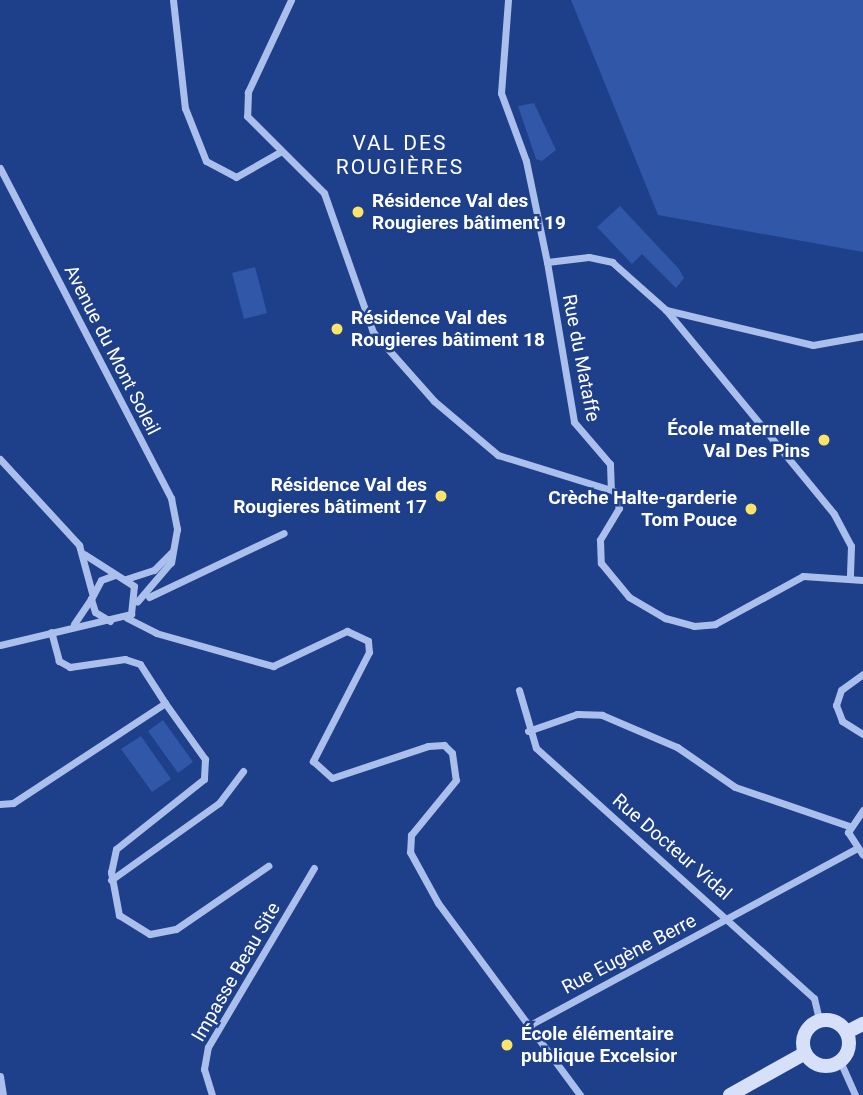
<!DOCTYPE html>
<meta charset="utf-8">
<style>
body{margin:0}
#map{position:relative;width:863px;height:1095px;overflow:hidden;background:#1e3f8a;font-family:Roboto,sans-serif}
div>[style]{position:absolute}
.green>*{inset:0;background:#3157a8}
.street>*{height:7px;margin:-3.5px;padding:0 3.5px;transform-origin:3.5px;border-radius:3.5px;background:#aabfec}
.secondary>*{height:14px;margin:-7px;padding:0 7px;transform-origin:7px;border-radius:7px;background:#d6e0f9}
.secondary>.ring{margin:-7px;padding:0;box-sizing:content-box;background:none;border:14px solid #d6e0f9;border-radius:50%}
.dots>*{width:19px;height:19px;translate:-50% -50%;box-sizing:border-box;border:4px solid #1e3f8a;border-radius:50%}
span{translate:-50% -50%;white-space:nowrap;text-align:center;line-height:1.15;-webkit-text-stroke:5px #1e3f8a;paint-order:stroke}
.poi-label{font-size:19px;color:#fff;font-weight:700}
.left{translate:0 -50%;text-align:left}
.right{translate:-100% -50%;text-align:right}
.street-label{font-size:19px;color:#fff}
.neighbourhood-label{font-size:21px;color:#fff;letter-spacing:2px}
</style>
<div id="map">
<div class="green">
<div style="clip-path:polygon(571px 0,863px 0,863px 252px,658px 215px)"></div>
<div style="clip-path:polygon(534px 103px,556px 150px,542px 161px,536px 159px,518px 106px)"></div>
<div style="clip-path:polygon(620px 206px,679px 269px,684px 278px,676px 288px,642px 254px,632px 264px,597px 227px)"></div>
<div style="clip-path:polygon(255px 267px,267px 313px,244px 319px,232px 273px)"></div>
<div style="clip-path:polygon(163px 720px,193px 762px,178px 773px,148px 731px)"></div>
<div style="clip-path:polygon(141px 736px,171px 779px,152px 792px,121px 749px)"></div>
</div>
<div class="street">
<div style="left:173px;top:0;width:109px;rotate:83.7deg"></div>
<div style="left:185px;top:108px;width:57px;rotate:68.4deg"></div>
<div style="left:206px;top:161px;width:34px;rotate:28deg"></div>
<div style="left:236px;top:177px;width:51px;rotate:-29.6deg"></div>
<div style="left:291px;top:0;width:102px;rotate:115.1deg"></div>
<div style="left:248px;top:92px;width:24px;rotate:92deg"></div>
<div style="left:247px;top:116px;width:109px;rotate:45deg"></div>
<div style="left:324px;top:193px;width:147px;rotate:70.6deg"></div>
<div style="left:373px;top:332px;width:92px;rotate:48.5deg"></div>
<div style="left:434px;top:401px;width:84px;rotate:40.2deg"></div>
<div style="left:498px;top:455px;width:121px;rotate:17.2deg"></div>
<div style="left:614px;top:491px;width:18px;rotate:74deg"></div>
<div style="left:619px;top:508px;width:37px;rotate:121deg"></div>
<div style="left:600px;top:540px;width:23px;rotate:88deg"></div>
<div style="left:601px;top:563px;width:44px;rotate:50.5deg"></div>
<div style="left:629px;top:597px;width:42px;rotate:30.3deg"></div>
<div style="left:665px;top:618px;width:30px;rotate:15deg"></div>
<div style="left:694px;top:626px;width:21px;rotate:-5deg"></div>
<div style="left:715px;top:624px;width:100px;rotate:-28.6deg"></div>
<div style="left:803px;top:576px;width:60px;rotate:3.8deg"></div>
<div style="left:508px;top:0;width:93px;rotate:94.3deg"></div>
<div style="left:501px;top:93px;width:72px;rotate:69.8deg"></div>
<div style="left:526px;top:161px;width:103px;rotate:78.3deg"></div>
<div style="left:547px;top:262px;width:42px;rotate:-6.8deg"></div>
<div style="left:589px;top:257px;width:24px;rotate:12deg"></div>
<div style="left:612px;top:262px;width:72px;rotate:41.6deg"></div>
<div style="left:666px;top:310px;width:264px;rotate:50.5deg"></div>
<div style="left:834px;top:514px;width:36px;rotate:62deg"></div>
<div style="left:851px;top:546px;width:31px;rotate:92deg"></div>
<div style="left:0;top:168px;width:372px;rotate:62.6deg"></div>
<div style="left:171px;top:498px;width:32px;rotate:79deg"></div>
<div style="left:177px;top:529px;width:34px;rotate:100deg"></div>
<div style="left:171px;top:562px;width:52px;rotate:130.4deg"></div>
<div style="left:547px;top:262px;width:162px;rotate:80.4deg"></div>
<div style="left:574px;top:422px;width:55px;rotate:49.4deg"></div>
<div style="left:610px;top:464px;width:24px;rotate:88deg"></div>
<div style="left:666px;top:310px;width:151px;rotate:13.4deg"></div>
<div style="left:813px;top:345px;width:51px;rotate:-10.2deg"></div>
<div style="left:0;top:459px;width:117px;rotate:47.4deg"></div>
<div style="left:79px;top:545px;width:50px;rotate:74.8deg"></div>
<div style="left:126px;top:579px;width:29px;rotate:-18deg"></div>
<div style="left:154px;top:570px;width:25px;rotate:-45deg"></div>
<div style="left:149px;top:597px;width:149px;rotate:-25.4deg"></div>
<div style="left:127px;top:618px;width:33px;rotate:27deg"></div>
<div style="left:156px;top:633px;width:122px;rotate:15.8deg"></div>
<div style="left:273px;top:666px;width:82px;rotate:-25.3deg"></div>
<div style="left:347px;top:631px;width:23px;rotate:25deg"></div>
<div style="left:368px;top:641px;width:11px;rotate:85deg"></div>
<div style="left:369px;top:652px;width:123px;rotate:117.2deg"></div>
<div style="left:313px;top:761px;width:25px;rotate:42deg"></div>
<div style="left:332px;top:778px;width:101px;rotate:-18.4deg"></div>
<div style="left:428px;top:746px;width:16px;rotate:-4deg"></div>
<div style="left:444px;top:745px;width:11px;rotate:45deg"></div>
<div style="left:452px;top:753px;width:27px;rotate:82deg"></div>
<div style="left:456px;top:780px;width:71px;rotate:129.3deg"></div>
<div style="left:411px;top:835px;width:17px;rotate:93deg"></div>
<div style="left:410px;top:852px;width:58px;rotate:61.2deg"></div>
<div style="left:438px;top:903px;width:239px;rotate:53.5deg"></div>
<div style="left:110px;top:621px;width:17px;rotate:-149deg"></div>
<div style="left:95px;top:612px;width:14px;rotate:-107deg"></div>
<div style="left:91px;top:599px;width:21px;rotate:-62deg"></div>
<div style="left:101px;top:580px;width:15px;rotate:-20deg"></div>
<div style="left:74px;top:624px;width:30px;rotate:-56deg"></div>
<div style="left:0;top:645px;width:135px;rotate:-13.3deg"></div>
<div style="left:131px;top:614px;width:28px;rotate:-84deg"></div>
<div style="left:134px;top:586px;width:59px;rotate:-147.4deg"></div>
<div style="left:863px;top:674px;width:27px;rotate:144deg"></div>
<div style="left:841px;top:690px;width:16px;rotate:108deg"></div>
<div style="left:836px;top:705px;width:17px;rotate:69deg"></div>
<div style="left:842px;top:721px;width:25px;rotate:32deg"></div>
<div style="left:519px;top:690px;width:60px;rotate:73.7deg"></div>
<div style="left:536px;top:748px;width:374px;rotate:42deg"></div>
<div style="left:814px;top:998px;width:23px;rotate:77deg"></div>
<div style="left:165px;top:703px;width:69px;rotate:54.5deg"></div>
<div style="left:205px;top:759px;width:20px;rotate:93deg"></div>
<div style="left:204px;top:779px;width:112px;rotate:141.5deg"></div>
<div style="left:116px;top:849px;width:24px;rotate:102deg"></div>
<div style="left:111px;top:872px;width:44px;rotate:79.5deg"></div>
<div style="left:119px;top:915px;width:36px;rotate:32deg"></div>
<div style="left:150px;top:934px;width:26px;rotate:-11deg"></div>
<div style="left:176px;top:929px;width:112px;rotate:-34.4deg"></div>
<div style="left:528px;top:731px;width:52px;rotate:-19.1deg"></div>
<div style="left:577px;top:714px;width:25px;rotate:2deg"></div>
<div style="left:602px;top:715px;width:82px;rotate:23.1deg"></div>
<div style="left:677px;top:747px;width:70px;rotate:34.6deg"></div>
<div style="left:735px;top:787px;width:120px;rotate:18.9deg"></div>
<div style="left:0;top:804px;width:13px;rotate:-4deg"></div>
<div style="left:13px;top:803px;width:182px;rotate:-33.3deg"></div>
<div style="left:165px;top:703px;width:46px;rotate:-122.7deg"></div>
<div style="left:140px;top:664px;width:16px;rotate:-162deg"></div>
<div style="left:125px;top:659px;width:56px;rotate:171.7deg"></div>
<div style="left:70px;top:667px;width:13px;rotate:-151deg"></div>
<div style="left:59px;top:661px;width:30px;rotate:-105deg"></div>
<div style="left:863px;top:810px;width:27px;rotate:124deg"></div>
<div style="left:848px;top:832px;width:27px;rotate:57deg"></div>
<div style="left:111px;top:880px;width:133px;rotate:-35.5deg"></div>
<div style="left:219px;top:803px;width:40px;rotate:-53deg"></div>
<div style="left:528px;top:1026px;width:373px;rotate:-28.4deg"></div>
<div style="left:840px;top:1061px;width:37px;rotate:66deg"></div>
<div style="left:0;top:1076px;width:19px;rotate:81deg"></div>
<div style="left:212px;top:1095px;width:27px;rotate:-107deg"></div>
<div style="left:204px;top:1069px;width:22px;rotate:-80deg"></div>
<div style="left:208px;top:1047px;width:208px;rotate:-59.4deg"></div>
</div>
<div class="secondary">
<div class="ring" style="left:803px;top:1020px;width:32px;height:32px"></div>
<div style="left:847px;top:1032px;width:18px;rotate:-27deg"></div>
<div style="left:730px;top:1095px;width:86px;rotate:-29.2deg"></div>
</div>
<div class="dots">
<div style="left:358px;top:212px;background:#fbe469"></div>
<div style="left:337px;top:329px;background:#fbe469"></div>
<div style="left:824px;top:440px;background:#fbe469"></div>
<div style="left:441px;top:496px;background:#fbe469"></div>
<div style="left:751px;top:509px;background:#fbe469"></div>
<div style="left:507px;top:1045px;background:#fbe469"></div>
</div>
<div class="poi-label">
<span class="left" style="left:372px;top:212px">Résidence Val des<br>Rougieres bâtiment 19</span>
<span class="left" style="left:351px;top:329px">Résidence Val des<br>Rougieres bâtiment 18</span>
<span class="right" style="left:810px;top:440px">École maternelle<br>Val Des Pins</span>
<span class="right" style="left:427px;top:496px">Résidence Val des<br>Rougieres bâtiment 17</span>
<span class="right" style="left:737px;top:509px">Crèche Halte-garderie<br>Tom Pouce</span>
<span class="left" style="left:521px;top:1045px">École élémentaire<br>publique Excelsior</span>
</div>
<div class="street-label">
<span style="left:112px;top:350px;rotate:63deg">Avenue du Mont Soleil</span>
<span style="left:581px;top:358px;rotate:79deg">Rue du Mataffe</span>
<span style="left:672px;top:847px;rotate:41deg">Rue Docteur Vidal</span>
<span style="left:629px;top:954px;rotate:-28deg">Rue Eugène Berre</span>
<span style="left:236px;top:972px;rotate:-60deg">Impasse Beau Site</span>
</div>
<div class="neighbourhood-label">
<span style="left:400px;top:155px">VAL DES<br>ROUGIÈRES</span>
</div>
</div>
